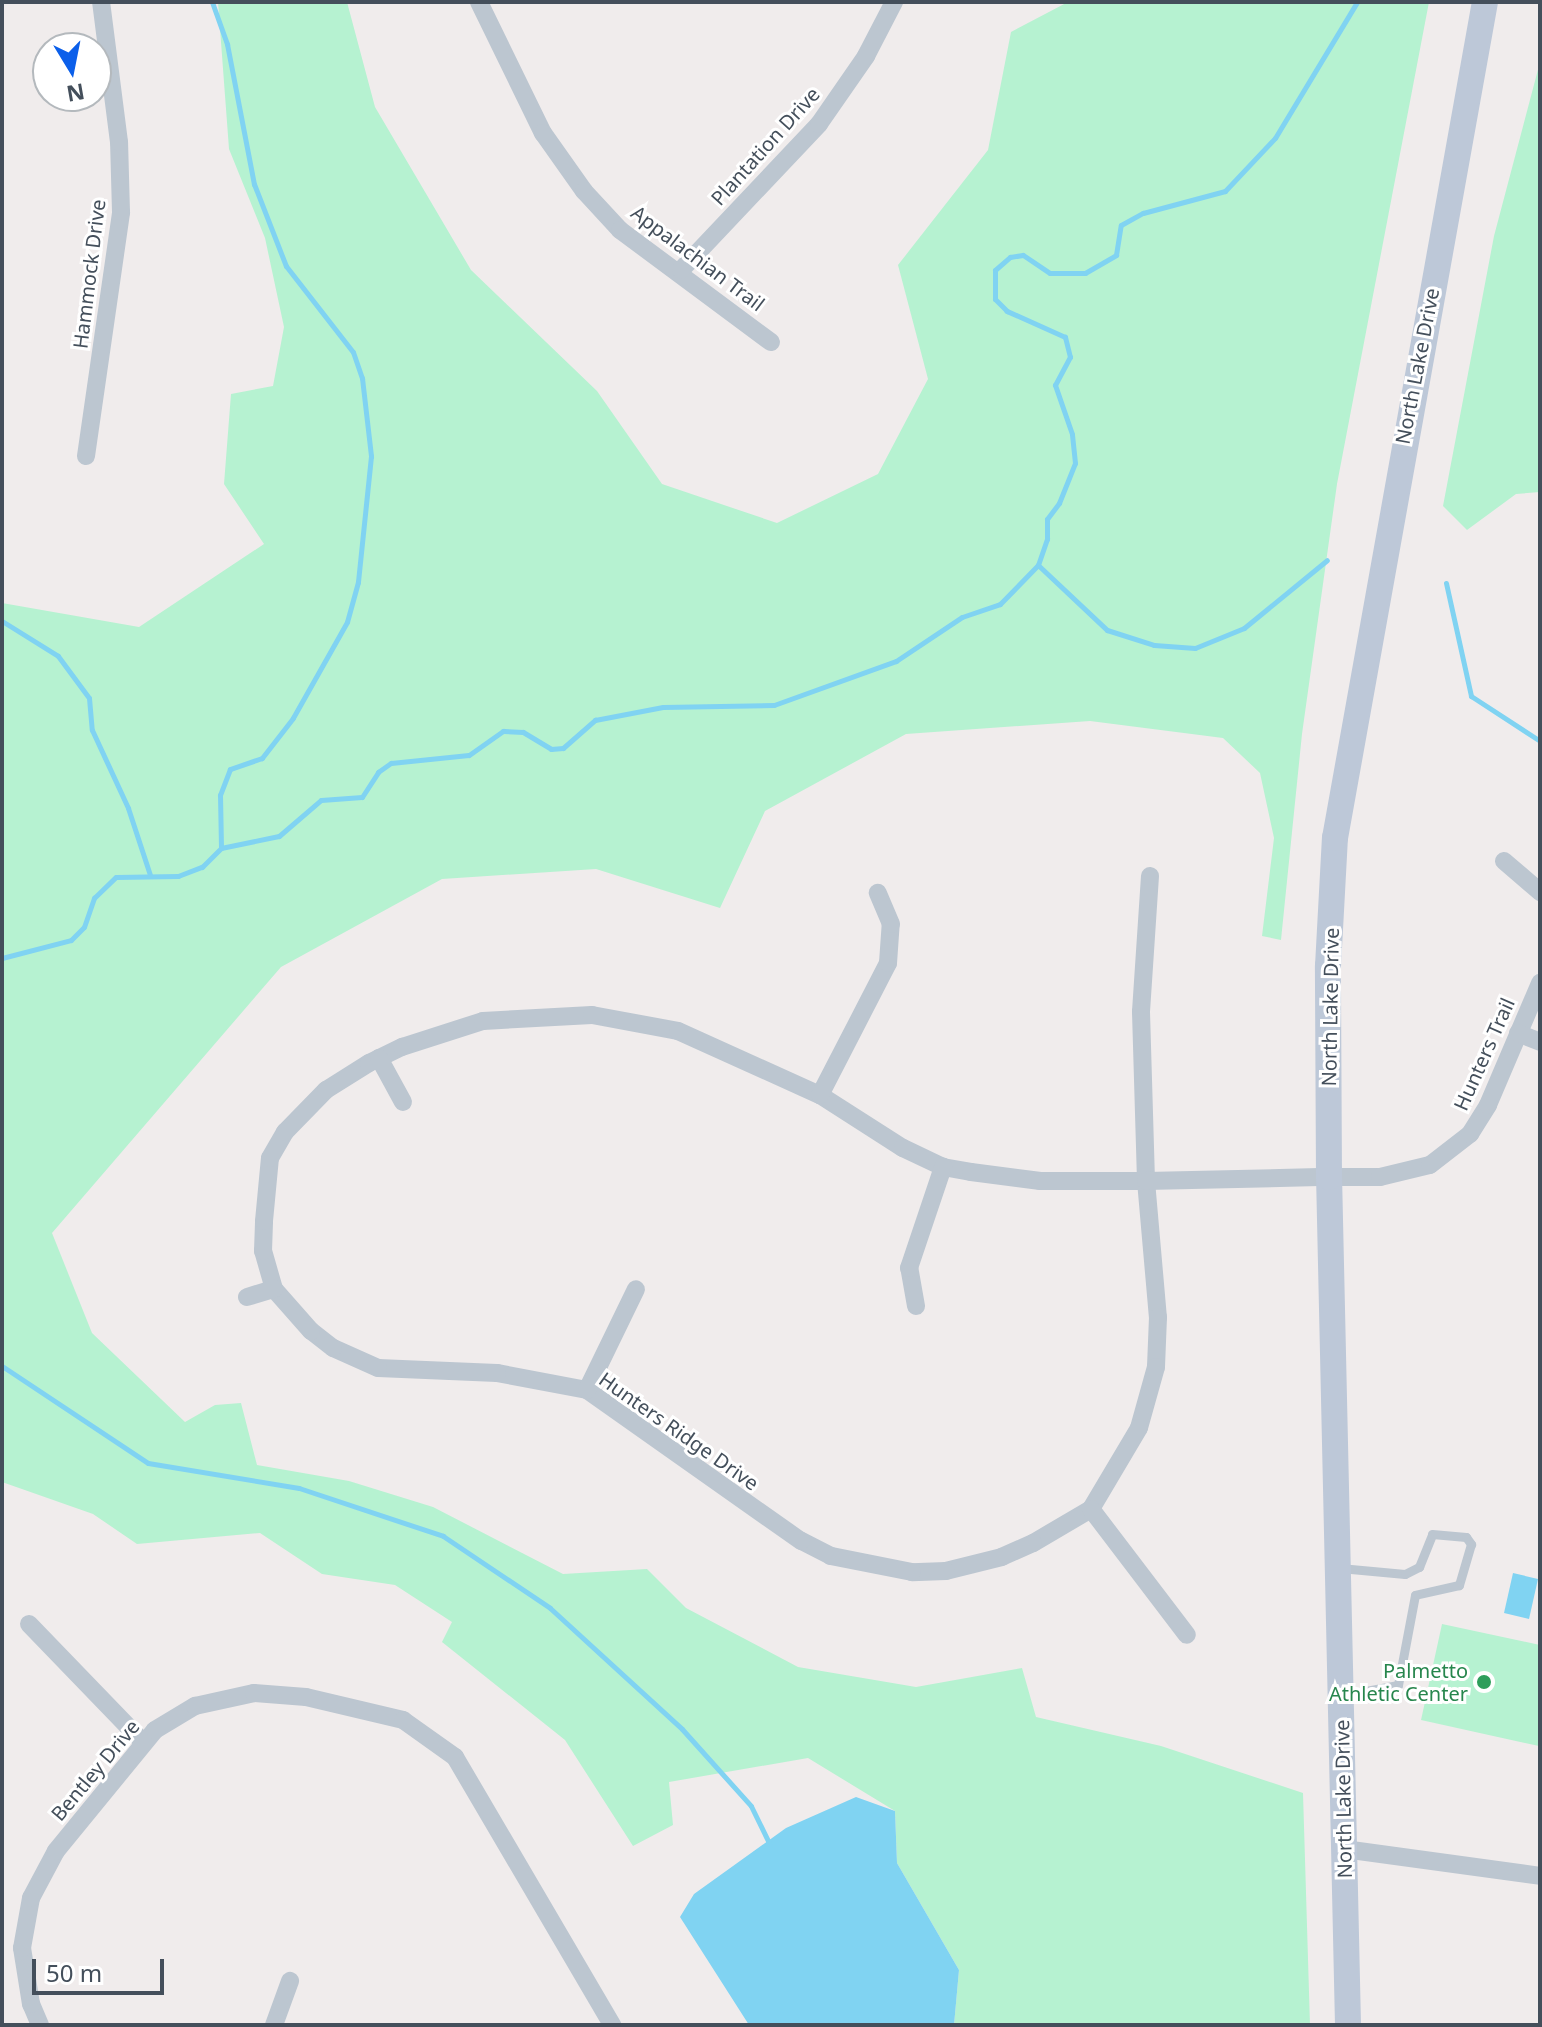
<!DOCTYPE html>
<style>
body{margin:0}
#map{position:relative;width:1542px;height:2027px;overflow:hidden;background:#f0ecec;font-family:"Noto Sans",sans-serif}
div>[style]{position:absolute}
.green>*{inset:0;background:#b6f2d1}
.water>*{inset:0;background:#80d3f2}
.stream>*{height:5px;margin:-2.5px;padding:0 2.5px;transform-origin:2.5px;border-radius:2.5px;background:#80d3f2}
.lane>*{height:9px;margin:-4.5px;padding:0 4.5px;transform-origin:4.5px;border-radius:4.5px;background:#bcc6d0}
.street>*{height:18px;margin:-9px;padding:0 9px;transform-origin:9px;border-radius:9px;background:#bcc6d0}
.secondary>*{height:26px;margin:-13px;padding:0 13px;transform-origin:13px;border-radius:13px;background:#bdc8d8}
.dots>*{width:22px;height:22px;translate:-50% -50%;box-sizing:border-box;border:4px solid #fff;border-radius:50%}
span{translate:-50% -50%;white-space:nowrap;text-align:center;line-height:1.15;-webkit-text-stroke:6px #fff;paint-order:stroke}
.street-label{font-size:20px;color:#444f5b}
.leisure-label{font-size:20px;color:#27864d}
.right{translate:-100% -50%;text-align:right}
.frame{position:absolute;inset:0;border:4px solid #444f5b;pointer-events:none}
.north{position:absolute;left:32px;top:32px;width:80px;height:80px;box-sizing:border-box;background:#fff;border:2px solid #b4b9bd;border-radius:50%;rotate:170deg;font-size:22px;font-weight:700;line-height:32px;text-align:center;color:#444f5b}
.north::after{content:'';display:block;margin:auto;width:28px;height:36px;background:#0b5fea;clip-path:polygon(50% 0,100% 100%,50% 72%,0 100%)}
.scale{position:absolute;left:32px;top:1959px;width:132px;height:36px;box-sizing:border-box;border:4px solid #444f5b;border-top:0;padding-left:10px;font-size:24px;line-height:28px;white-space:nowrap;color:#444f5b;-webkit-text-stroke:6px #fff;paint-order:stroke}
</style>
<div id="map">
<div class="green">
<div style="clip-path:polygon(218px 2px,347px 2px,375px 107px,471px 270px,597px 391px,662px 484px,777px 523px,878px 474px,928px 379px,898px 265px,988px 150px,1011px 32px,1068px 2px,1429px 2px,1337px 484px,1302px 734px,1281px 940px,1262px 936px,1274px 838px,1260px 773px,1223px 738px,1090px 721px,906px 734px,765px 811px,720px 908px,596px 869px,442px 879px,281px 967px,52px 1233px,92px 1333px,185px 1422px,215px 1405px,241px 1403px,257px 1465px,349px 1481px,433px 1507px,563px 1574px,647px 1569px,686px 1608px,798px 1667px,916px 1687px,1022px 1668px,1036px 1717px,1161px 1746px,1303px 1793px,1310px 2025px,954px 2025px,959px 1970px,897px 1863px,895px 1811px,808px 1758px,669px 1782px,673px 1825px,633px 1846px,565px 1740px,442px 1642px,452px 1622px,395px 1585px,322px 1574px,260px 1533px,137px 1544px,93px 1514px,2px 1482px,2px 603px,139px 627px,264px 544px,224px 484px,231px 394px,273px 386px,284px 327px,265px 238px,229px 149px)"></div>
<div style="clip-path:polygon(1540px 62px,1540px 492px,1516px 494px,1467px 530px,1443px 506px,1494px 236px)"></div>
<div style="clip-path:polygon(1442px 1624px,1540px 1645px,1539px 1746px,1421px 1720px)"></div>
</div>
<div class="water">
<div style="clip-path:polygon(1513px 1573px,1538px 1579px,1529px 1619px,1504px 1613px)"></div>
<div style="clip-path:polygon(856px 1797px,895px 1811px,897px 1863px,959px 1970px,954px 2025px,749px 2025px,680px 1917px,694px 1894px,786px 1828px)"></div>
</div>
<div class="stream">
<div style="left:212px;top:2px;width:45px;rotate:70.3deg"></div>
<div style="left:227px;top:44px;width:143px;rotate:79.1deg"></div>
<div style="left:254px;top:184px;width:88px;rotate:68.7deg"></div>
<div style="left:286px;top:266px;width:109px;rotate:52.1deg"></div>
<div style="left:353px;top:352px;width:28px;rotate:71deg"></div>
<div style="left:362px;top:378px;width:79px;rotate:83.4deg"></div>
<div style="left:371px;top:456px;width:127px;rotate:95.9deg"></div>
<div style="left:358px;top:582px;width:41px;rotate:105.4deg"></div>
<div style="left:347px;top:622px;width:110px;rotate:119.4deg"></div>
<div style="left:293px;top:718px;width:51px;rotate:127.8deg"></div>
<div style="left:262px;top:758px;width:34px;rotate:161deg"></div>
<div style="left:230px;top:769px;width:28px;rotate:111deg"></div>
<div style="left:220px;top:795px;width:53px;rotate:88.9deg"></div>
<div style="left:1038px;top:565px;width:95px;rotate:43.3deg"></div>
<div style="left:1107px;top:630px;width:49px;rotate:17.7deg"></div>
<div style="left:1154px;top:645px;width:41px;rotate:4.2deg"></div>
<div style="left:1195px;top:648px;width:53px;rotate:-22.2deg"></div>
<div style="left:1244px;top:628px;width:107px;rotate:-39.3deg"></div>
<div style="left:1446px;top:583px;width:116px;rotate:77.5deg"></div>
<div style="left:1471px;top:696px;width:82px;rotate:33.1deg"></div>
<div style="left:2px;top:621px;width:66px;rotate:32deg"></div>
<div style="left:58px;top:656px;width:52px;rotate:53.6deg"></div>
<div style="left:89px;top:698px;width:32px;rotate:85deg"></div>
<div style="left:92px;top:730px;width:86px;rotate:65.2deg"></div>
<div style="left:128px;top:808px;width:71px;rotate:71.8deg"></div>
<div style="left:2px;top:958px;width:71px;rotate:-14.6deg"></div>
<div style="left:71px;top:940px;width:18px;rotate:-45deg"></div>
<div style="left:84px;top:927px;width:31px;rotate:-71deg"></div>
<div style="left:94px;top:898px;width:30px;rotate:-44deg"></div>
<div style="left:116px;top:877px;width:62px;rotate:-0.9deg"></div>
<div style="left:178px;top:876px;width:26px;rotate:-21deg"></div>
<div style="left:202px;top:867px;width:27px;rotate:-45deg"></div>
<div style="left:221px;top:848px;width:59px;rotate:-11.7deg"></div>
<div style="left:279px;top:836px;width:55px;rotate:-40.6deg"></div>
<div style="left:321px;top:800px;width:41px;rotate:-4.2deg"></div>
<div style="left:362px;top:797px;width:30px;rotate:-57deg"></div>
<div style="left:378px;top:772px;width:16px;rotate:-35deg"></div>
<div style="left:391px;top:763px;width:78px;rotate:-5.9deg"></div>
<div style="left:469px;top:755px;width:42px;rotate:-35.2deg"></div>
<div style="left:503px;top:731px;width:20px;rotate:3deg"></div>
<div style="left:523px;top:732px;width:33px;rotate:31deg"></div>
<div style="left:551px;top:749px;width:12px;rotate:-5deg"></div>
<div style="left:563px;top:748px;width:43px;rotate:-41.2deg"></div>
<div style="left:595px;top:720px;width:69px;rotate:-10.8deg"></div>
<div style="left:663px;top:707px;width:111px;rotate:-1deg"></div>
<div style="left:774px;top:705px;width:130px;rotate:-19.8deg"></div>
<div style="left:896px;top:661px;width:79px;rotate:-33.7deg"></div>
<div style="left:962px;top:617px;width:40px;rotate:-18.9deg"></div>
<div style="left:1000px;top:604px;width:54px;rotate:-45.7deg"></div>
<div style="left:1038px;top:565px;width:28px;rotate:-71deg"></div>
<div style="left:1047px;top:539px;width:20px;rotate:-90deg"></div>
<div style="left:1047px;top:519px;width:20px;rotate:-53deg"></div>
<div style="left:1059px;top:503px;width:43px;rotate:-68.2deg"></div>
<div style="left:1075px;top:463px;width:29px;rotate:-96deg"></div>
<div style="left:1072px;top:434px;width:52px;rotate:-109.1deg"></div>
<div style="left:1055px;top:385px;width:32px;rotate:-62deg"></div>
<div style="left:1070px;top:357px;width:21px;rotate:-104deg"></div>
<div style="left:1065px;top:337px;width:64px;rotate:-155.9deg"></div>
<div style="left:1007px;top:311px;width:17px;rotate:-135deg"></div>
<div style="left:995px;top:299px;width:29px;rotate:-90deg"></div>
<div style="left:995px;top:270px;width:20px;rotate:-41deg"></div>
<div style="left:1010px;top:257px;width:13px;rotate:-9deg"></div>
<div style="left:1023px;top:255px;width:32px;rotate:34deg"></div>
<div style="left:1050px;top:273px;width:35px"></div>
<div style="left:1085px;top:273px;width:36px;rotate:-30deg"></div>
<div style="left:1116px;top:255px;width:30px;rotate:-81deg"></div>
<div style="left:1121px;top:225px;width:25px;rotate:-29deg"></div>
<div style="left:1143px;top:213px;width:85px;rotate:-15deg"></div>
<div style="left:1225px;top:191px;width:73px;rotate:-46.7deg"></div>
<div style="left:1275px;top:138px;width:159px;rotate:-58.9deg"></div>
<div style="left:2px;top:1366px;width:175px;rotate:33.6deg"></div>
<div style="left:148px;top:1463px;width:153px;rotate:9.4deg"></div>
<div style="left:299px;top:1488px;width:152px;rotate:18.4deg"></div>
<div style="left:443px;top:1536px;width:129px;rotate:33.9deg"></div>
<div style="left:550px;top:1608px;width:179px;rotate:42.5deg"></div>
<div style="left:682px;top:1729px;width:103px;rotate:48.1deg"></div>
<div style="left:751px;top:1806px;width:43px;rotate:64deg"></div>
</div>
<div class="lane">
<div style="left:1340px;top:1568px;width:65px;rotate:5.3deg"></div>
<div style="left:1405px;top:1574px;width:16px;rotate:-27deg"></div>
<div style="left:1419px;top:1567px;width:35px;rotate:-68deg"></div>
<div style="left:1432px;top:1534px;width:34px;rotate:5deg"></div>
<div style="left:1466px;top:1537px;width:9px;rotate:54deg"></div>
<div style="left:1471px;top:1544px;width:43px;rotate:106.3deg"></div>
<div style="left:1459px;top:1585px;width:45px;rotate:167.2deg"></div>
<div style="left:1415px;top:1595px;width:92px;rotate:100.7deg"></div>
<div style="left:1398px;top:1685px;width:55px;rotate:169.5deg"></div>
</div>
<div class="street">
<div style="left:479px;top:2px;width:146px;rotate:64deg"></div>
<div style="left:543px;top:133px;width:71px;rotate:54.7deg"></div>
<div style="left:584px;top:191px;width:53px;rotate:47.3deg"></div>
<div style="left:620px;top:230px;width:188px;rotate:36.6deg"></div>
<div style="left:681px;top:270px;width:201px;rotate:-46.6deg"></div>
<div style="left:819px;top:124px;width:83px;rotate:-55.3deg"></div>
<div style="left:866px;top:56px;width:61px;rotate:-62.6deg"></div>
<div style="left:86px;top:456px;width:246px;rotate:-81.8deg"></div>
<div style="left:121px;top:212px;width:70px;rotate:-91.6deg"></div>
<div style="left:119px;top:142px;width:141px;rotate:-97.3deg"></div>
<div style="left:1504px;top:861px;width:48px;rotate:40.7deg"></div>
<div style="left:1150px;top:876px;width:136px;rotate:93.8deg"></div>
<div style="left:1141px;top:1012px;width:169px;rotate:88.3deg"></div>
<div style="left:1146px;top:1181px;width:137px;rotate:85deg"></div>
<div style="left:1158px;top:1317px;width:50px;rotate:92.3deg"></div>
<div style="left:1156px;top:1367px;width:63px;rotate:105.6deg"></div>
<div style="left:1139px;top:1428px;width:94px;rotate:120.7deg"></div>
<div style="left:1091px;top:1509px;width:67px;rotate:149.6deg"></div>
<div style="left:1033px;top:1543px;width:34px;rotate:156deg"></div>
<div style="left:1002px;top:1557px;width:58px;rotate:166deg"></div>
<div style="left:946px;top:1571px;width:34px;rotate:178deg"></div>
<div style="left:912px;top:1572px;width:83px;rotate:-168.8deg"></div>
<div style="left:831px;top:1556px;width:34px;rotate:-153deg"></div>
<div style="left:801px;top:1541px;width:262px;rotate:-144.8deg"></div>
<div style="left:587px;top:1390px;width:92px;rotate:-169.3deg"></div>
<div style="left:497px;top:1373px;width:119px;rotate:-177.6deg"></div>
<div style="left:378px;top:1368px;width:49px;rotate:-156deg"></div>
<div style="left:333px;top:1348px;width:28px;rotate:-142deg"></div>
<div style="left:311px;top:1331px;width:56px;rotate:-131.4deg"></div>
<div style="left:274px;top:1289px;width:40px;rotate:-106deg"></div>
<div style="left:263px;top:1251px;width:30px;rotate:-88deg"></div>
<div style="left:264px;top:1221px;width:63px;rotate:-84.6deg"></div>
<div style="left:270px;top:1158px;width:30px;rotate:-60deg"></div>
<div style="left:285px;top:1132px;width:59px;rotate:-45.7deg"></div>
<div style="left:326px;top:1090px;width:51px;rotate:-32.1deg"></div>
<div style="left:369px;top:1063px;width:37px;rotate:-26deg"></div>
<div style="left:402px;top:1047px;width:85px;rotate:-17.8deg"></div>
<div style="left:483px;top:1021px;width:109px;rotate:-3.2deg"></div>
<div style="left:592px;top:1015px;width:87px;rotate:10.5deg"></div>
<div style="left:678px;top:1031px;width:156px;rotate:24.3deg"></div>
<div style="left:820px;top:1095px;width:98px;rotate:32.6deg"></div>
<div style="left:903px;top:1148px;width:44px;rotate:25.4deg"></div>
<div style="left:943px;top:1167px;width:28px;rotate:10deg"></div>
<div style="left:971px;top:1172px;width:70px;rotate:7.4deg"></div>
<div style="left:1040px;top:1181px;width:106px"></div>
<div style="left:1146px;top:1181px;width:183px;rotate:-1.3deg"></div>
<div style="left:1329px;top:1177px;width:51px"></div>
<div style="left:1380px;top:1177px;width:51px;rotate:-13.5deg"></div>
<div style="left:1430px;top:1165px;width:51px;rotate:-37.8deg"></div>
<div style="left:1470px;top:1134px;width:34px;rotate:-58deg"></div>
<div style="left:1488px;top:1105px;width:133px;rotate:-66.9deg"></div>
<div style="left:1518px;top:1033px;width:24px;rotate:22deg"></div>
<div style="left:379px;top:1058px;width:50px;rotate:61.4deg"></div>
<div style="left:820px;top:1095px;width:148px;rotate:-62.7deg"></div>
<div style="left:888px;top:963px;width:39px;rotate:-86deg"></div>
<div style="left:891px;top:924px;width:34px;rotate:-113deg"></div>
<div style="left:247px;top:1297px;width:28px;rotate:-17deg"></div>
<div style="left:916px;top:1306px;width:39px;rotate:-100deg"></div>
<div style="left:909px;top:1268px;width:107px;rotate:-71.4deg"></div>
<div style="left:587px;top:1390px;width:112px;rotate:-64.1deg"></div>
<div style="left:1091px;top:1509px;width:158px;rotate:52.7deg"></div>
<div style="left:29px;top:1624px;width:164px;rotate:46deg"></div>
<div style="left:1344px;top:1849px;width:198px;rotate:7.8deg"></div>
<div style="left:40px;top:2025px;width:23px;rotate:-113deg"></div>
<div style="left:31px;top:2004px;width:57px;rotate:-99.1deg"></div>
<div style="left:22px;top:1948px;width:51px;rotate:-79.8deg"></div>
<div style="left:31px;top:1898px;width:53px;rotate:-62deg"></div>
<div style="left:56px;top:1851px;width:156px;rotate:-50.7deg"></div>
<div style="left:155px;top:1730px;width:47px;rotate:-31deg"></div>
<div style="left:195px;top:1706px;width:60px;rotate:-12.4deg"></div>
<div style="left:254px;top:1693px;width:52px;rotate:4.4deg"></div>
<div style="left:306px;top:1697px;width:100px;rotate:13.3deg"></div>
<div style="left:403px;top:1720px;width:64px;rotate:35.4deg"></div>
<div style="left:455px;top:1757px;width:311px;rotate:59.6deg"></div>
<div style="left:274px;top:2025px;width:47px;rotate:-70deg"></div>
</div>
<div class="secondary">
<div style="left:1348px;top:2025px;width:848px;rotate:-91.28deg"></div>
<div style="left:1329px;top:1177px;width:211px;rotate:-90.3deg"></div>
<div style="left:1328px;top:966px;width:128px;rotate:-86.9deg"></div>
<div style="left:1335px;top:838px;width:849px;rotate:-79.83deg"></div>
</div>
<div class="dots">
<div style="left:1484px;top:1682px;background:#2e9e5b"></div>
</div>
<div class="street-label">
<span style="left:765px;top:146px;rotate:-48deg">Plantation Drive</span>
<span style="left:698px;top:258px;rotate:37deg">Appalachian Trail</span>
<span style="left:89px;top:274px;rotate:-83deg">Hammock Drive</span>
<span style="left:1417px;top:366px;rotate:-79deg">North Lake Drive</span>
<span style="left:1330px;top:1007px;rotate:-89deg">North Lake Drive</span>
<span style="left:1484px;top:1054px;rotate:-66deg">Hunters Trail</span>
<span style="left:679px;top:1431px;rotate:35deg">Hunters Ridge Drive</span>
<span style="left:95px;top:1770px;rotate:-50deg">Bentley Drive</span>
<span style="left:1343px;top:1799px;rotate:-91deg">North Lake Drive</span>
</div>
<div class="leisure-label">
<span class="right" style="left:1468px;top:1682px">Palmetto<br>Athletic Center</span>
</div>
<div class="frame"></div>
<div class="north">N</div>
<div class="scale">50 m</div>
</div>
